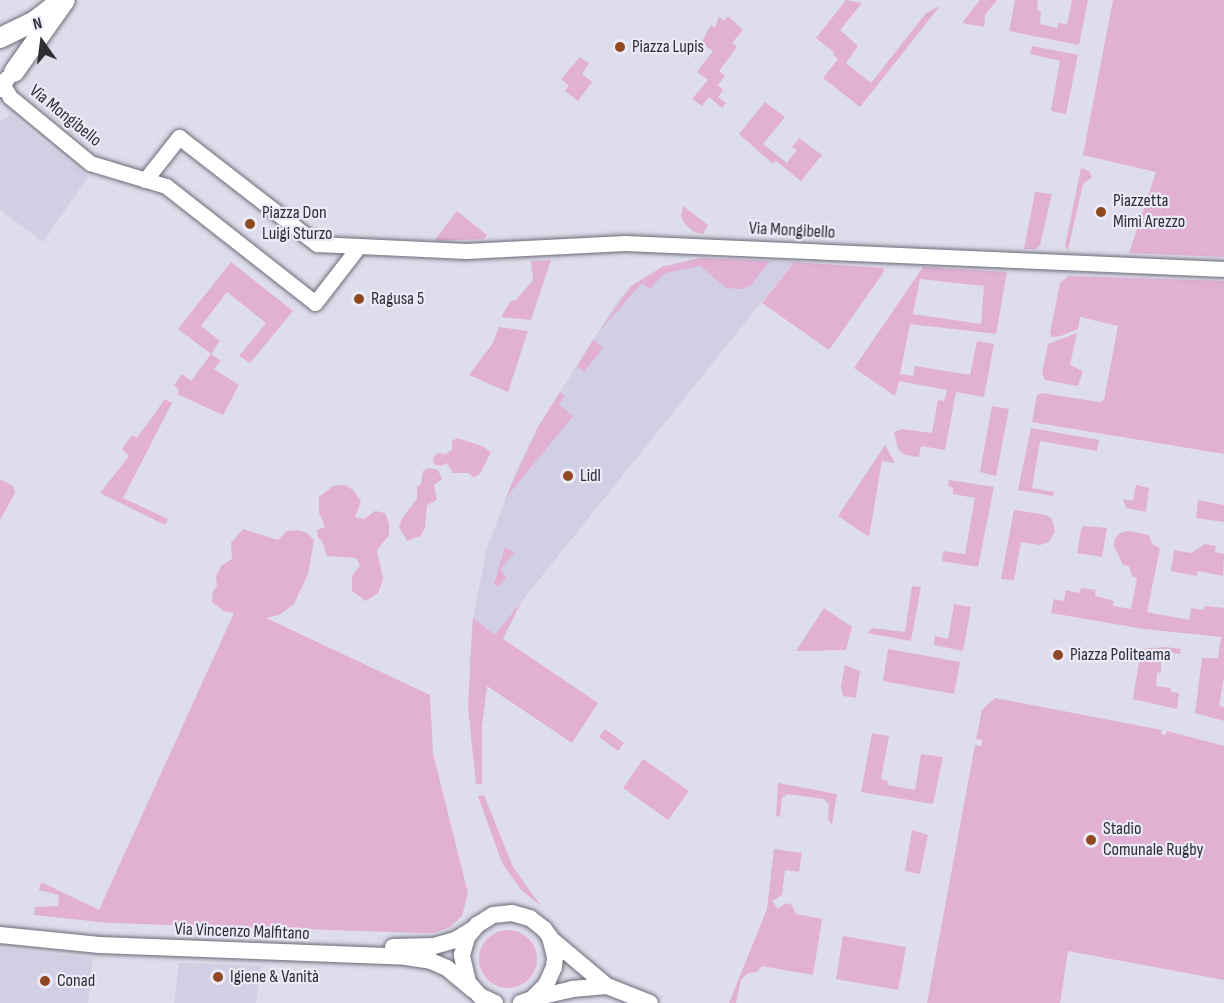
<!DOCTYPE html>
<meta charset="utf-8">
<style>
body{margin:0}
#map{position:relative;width:1224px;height:1003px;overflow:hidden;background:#deddeb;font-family:"Sofia Sans Condensed",sans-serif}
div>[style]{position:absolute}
.built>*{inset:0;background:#d2cfe5}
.green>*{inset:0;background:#e2b0d3}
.round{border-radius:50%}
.roads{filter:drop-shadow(0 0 2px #6c6b78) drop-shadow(0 0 2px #6c6b78)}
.tertiary>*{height:15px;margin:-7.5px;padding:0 7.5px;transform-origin:7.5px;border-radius:7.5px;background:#fff}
.secondary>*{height:16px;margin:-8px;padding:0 8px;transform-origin:8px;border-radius:8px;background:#fff}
.primary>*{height:20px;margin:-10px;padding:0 10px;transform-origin:10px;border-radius:10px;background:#fff}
.dots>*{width:16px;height:16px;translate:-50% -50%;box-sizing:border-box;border:3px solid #ebeaf9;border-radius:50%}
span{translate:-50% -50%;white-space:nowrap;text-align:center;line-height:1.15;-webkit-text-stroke:4.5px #ebeaf9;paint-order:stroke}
.poi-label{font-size:18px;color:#2f2e34}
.left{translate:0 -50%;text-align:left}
.street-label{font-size:18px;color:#2f2e34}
.north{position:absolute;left:12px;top:12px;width:60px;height:60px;-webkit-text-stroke:4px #ebeaf9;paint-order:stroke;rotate:346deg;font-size:16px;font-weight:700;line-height:24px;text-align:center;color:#2f2e34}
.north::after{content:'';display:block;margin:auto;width:21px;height:27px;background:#2f2e34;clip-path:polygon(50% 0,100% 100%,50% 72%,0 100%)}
</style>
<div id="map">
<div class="built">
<div style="clip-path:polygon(11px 115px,88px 177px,43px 242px,0 210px,0 121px)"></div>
<div style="clip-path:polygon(700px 258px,794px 262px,521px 602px,502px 639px,486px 686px,484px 705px,469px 668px,473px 618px,487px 548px,518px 467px,538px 427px,617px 302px,631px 286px,662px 267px)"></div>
<div style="clip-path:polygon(0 948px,93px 958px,88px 1003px,0 1003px)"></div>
<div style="clip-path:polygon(179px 963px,261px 966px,256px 1003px,174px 1003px)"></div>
</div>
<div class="green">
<div style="clip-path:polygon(846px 0,862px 3px,840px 30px,858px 46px,846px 63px,871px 83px,926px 13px,940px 6px,860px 107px,823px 78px,838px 59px,833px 55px,834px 52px,816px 38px)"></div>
<div style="clip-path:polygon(980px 0,997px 0,985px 15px,984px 27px,962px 23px)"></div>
<div style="clip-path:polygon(1015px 0,1038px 0,1037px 10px,1041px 11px,1040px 24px,1058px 28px,1058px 23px,1067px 24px,1072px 0,1088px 0,1079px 45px,1009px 31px)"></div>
<div style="clip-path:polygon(1113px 0,1224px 0,1224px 257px,1129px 253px,1156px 172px,1083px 155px)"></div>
<div style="clip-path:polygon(728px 16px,743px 30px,732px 43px,737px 47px,719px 71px,725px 76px,718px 85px,723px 90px,718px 97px,726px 103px,722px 108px,709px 97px,702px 106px,692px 99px,708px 80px,697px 72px,713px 51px,701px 43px,711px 25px,715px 28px,719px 17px,724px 21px)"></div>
<div style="clip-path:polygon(1032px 46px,1078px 55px,1066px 114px,1051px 111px,1060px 61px,1030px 54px)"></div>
<div style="clip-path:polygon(580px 57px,589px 63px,582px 74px,592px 82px,578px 101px,565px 91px,569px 86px,561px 79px)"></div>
<div style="clip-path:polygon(765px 102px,785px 117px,763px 144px,787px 163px,797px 150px,792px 147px,799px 138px,822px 155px,801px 181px,776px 161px,773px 164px,739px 134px)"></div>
<div style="clip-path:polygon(1081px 168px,1089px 171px,1092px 177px,1083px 184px,1068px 250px,1065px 246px)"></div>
<div style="clip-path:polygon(1035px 192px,1052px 194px,1040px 245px,1036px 249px,1024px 249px)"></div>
<div style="clip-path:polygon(683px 206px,708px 225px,703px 234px,694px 232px,684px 223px,681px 216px)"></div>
<div style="clip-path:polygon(457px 211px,487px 235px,484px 239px,434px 241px)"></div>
<div style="clip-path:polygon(700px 258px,770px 261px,751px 285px,742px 289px,726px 288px,700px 266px,665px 273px,650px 289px,642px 283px,597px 334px,631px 286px,662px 267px)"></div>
<div style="clip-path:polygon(551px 260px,531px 320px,501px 317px,511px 301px,516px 300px,533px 280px,531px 261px)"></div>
<div style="clip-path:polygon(231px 262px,293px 311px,250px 363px,239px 356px,266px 323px,227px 292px,201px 326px,220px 341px,211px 354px,221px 361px,214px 369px,239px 385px,223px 415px,177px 394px,179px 390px,174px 385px,182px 374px,191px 381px,211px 354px,178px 329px)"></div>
<div style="clip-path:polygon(794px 262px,884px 268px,883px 273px,829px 350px,762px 303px)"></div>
<div style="clip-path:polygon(evenodd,923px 267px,1007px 272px,996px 334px,910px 324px,900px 374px,913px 376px,915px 366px,970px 375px,977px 341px,994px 344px,984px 397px,956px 392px,945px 450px,921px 446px,919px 457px,905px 455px,898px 449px,894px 432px,902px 429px,932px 433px,938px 400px,944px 401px,947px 390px,899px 381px,895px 396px,854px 368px,923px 267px,920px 279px,984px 286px,981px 324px,913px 314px,920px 279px)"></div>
<div style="clip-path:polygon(1069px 276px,1224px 281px,1224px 454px,1032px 422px,1037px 395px,1042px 393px,1099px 402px,1104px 400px,1118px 326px,1080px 317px,1078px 329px,1061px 336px,1052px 337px,1050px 333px,1060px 283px)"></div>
<div style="clip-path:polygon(499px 327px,528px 331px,508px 392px,469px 375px,493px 343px)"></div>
<div style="clip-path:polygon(1077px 333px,1070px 365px,1083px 371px,1078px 386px,1045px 380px,1042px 373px,1048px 344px)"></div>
<div style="clip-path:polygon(593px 340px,603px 348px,584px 372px,577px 366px)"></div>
<div style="clip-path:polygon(560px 392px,565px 396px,559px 404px,573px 416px,505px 499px,538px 427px)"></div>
<div style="clip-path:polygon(165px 399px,172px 403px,123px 498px,168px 519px,165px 525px,100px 493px,129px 456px,122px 449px,132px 435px,137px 438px)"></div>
<div style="clip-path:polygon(992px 406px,1009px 409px,996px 476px,980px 472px)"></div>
<div style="clip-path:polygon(1031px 428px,1099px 440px,1097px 451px,1040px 441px,1032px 488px,1054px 492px,1053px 496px,1018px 490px)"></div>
<div style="clip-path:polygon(457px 438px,482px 446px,491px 452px,480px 474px,474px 477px,468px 473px,453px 473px,447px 463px,440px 466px,434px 464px,433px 458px,437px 453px,445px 454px,452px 450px,452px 441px)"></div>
<div style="clip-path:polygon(885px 445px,895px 463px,882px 461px,869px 537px,838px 516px)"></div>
<div style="clip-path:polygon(429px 468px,438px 470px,442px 479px,434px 485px,437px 500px,427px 505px,425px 528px,420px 536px,407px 541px,399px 527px,402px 518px,417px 499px,417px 487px,421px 484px,423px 471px)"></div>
<div style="clip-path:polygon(0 479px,13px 486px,15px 493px,0 520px)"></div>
<div style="clip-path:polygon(949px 480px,994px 487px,978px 567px,942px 561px,943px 551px,965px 554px,975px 498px,953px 494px,953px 488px,948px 486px)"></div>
<div style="clip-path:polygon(345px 485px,353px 490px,361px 501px,355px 517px,364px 519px,375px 511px,385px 513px,389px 523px,389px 535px,377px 550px,383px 579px,378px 593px,366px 601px,352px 591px,352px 576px,360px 566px,356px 558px,327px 556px,322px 541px,318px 538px,317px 530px,325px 527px,319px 513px,319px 497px,333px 486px)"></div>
<div style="clip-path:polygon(1136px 485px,1149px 488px,1146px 512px,1126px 508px,1123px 499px,1133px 501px)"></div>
<div style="clip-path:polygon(1198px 500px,1224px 505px,1224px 522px,1196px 518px)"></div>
<div style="clip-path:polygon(1014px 510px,1046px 515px,1052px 519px,1055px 531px,1049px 542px,1040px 545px,1021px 542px,1014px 580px,1001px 579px)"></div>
<div style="clip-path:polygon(1084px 526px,1107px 528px,1102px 557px,1077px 553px,1081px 530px)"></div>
<div style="clip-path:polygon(243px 529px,278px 540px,287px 531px,297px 530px,307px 533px,314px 540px,308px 574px,294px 604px,279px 615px,266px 618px,430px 695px,433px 753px,468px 893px,462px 916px,450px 927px,434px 933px,423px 933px,110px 923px,34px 915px,35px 907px,58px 906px,59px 895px,39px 890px,41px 882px,99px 910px,234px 613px,224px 611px,212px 602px,213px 591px,217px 586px,216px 576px,221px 566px,232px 559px,231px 543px)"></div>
<div style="clip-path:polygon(1128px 531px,1149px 535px,1152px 544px,1160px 548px,1147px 612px,1189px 620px,1191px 608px,1203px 610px,1205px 606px,1224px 608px,1224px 677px,1219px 706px,1224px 707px,1224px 721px,1195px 713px,1202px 658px,1218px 658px,1221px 637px,1144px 629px,1051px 613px,1054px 599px,1064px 601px,1066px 590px,1080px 593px,1081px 588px,1096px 590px,1095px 596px,1114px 601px,1113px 606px,1131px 609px,1137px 578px,1132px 576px,1129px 566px,1123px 565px,1114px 546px,1115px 538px,1120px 533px)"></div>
<div style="clip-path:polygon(1205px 544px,1216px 546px,1215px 552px,1224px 554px,1223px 576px,1198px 571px,1196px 576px,1171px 571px,1174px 550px,1191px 553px)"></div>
<div style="clip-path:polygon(505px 547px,514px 553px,500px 570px,507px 577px,498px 587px,494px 584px)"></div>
<div style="clip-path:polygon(912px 586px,921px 587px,911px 641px,867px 633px,872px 628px,905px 632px)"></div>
<div style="clip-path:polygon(521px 602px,503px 639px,598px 703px,572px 743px,487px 686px,482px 727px,482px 784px,476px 784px,468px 707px,473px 618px,495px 635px)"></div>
<div style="clip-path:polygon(954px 604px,971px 607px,963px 651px,934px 645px,935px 636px,948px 639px)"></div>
<div style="clip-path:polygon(824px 608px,852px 627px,846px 650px,796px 651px)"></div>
<div style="clip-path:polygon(1165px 647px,1181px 649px,1180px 654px,1167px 652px,1166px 661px,1161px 661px,1161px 672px,1157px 673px,1156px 686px,1171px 688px,1171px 692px,1179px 693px,1177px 709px,1133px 699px,1141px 649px)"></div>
<div style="clip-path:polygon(888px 649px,960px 662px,954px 694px,883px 681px)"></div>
<div style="clip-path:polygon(845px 665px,860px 671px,856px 698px,843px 696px,841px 686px)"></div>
<div style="clip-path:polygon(995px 698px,1162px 730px,1161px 734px,1166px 735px,1167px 731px,1224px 746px,1224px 980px,1068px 951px,1060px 1003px,927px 1003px,975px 745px,981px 746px,982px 743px,982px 740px,976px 739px,982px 710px)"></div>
<div style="clip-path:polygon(605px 729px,624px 743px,618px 751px,599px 737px)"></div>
<div style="clip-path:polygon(872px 733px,889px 736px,881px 779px,888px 781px,887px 785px,915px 790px,921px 754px,943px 757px,933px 804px,861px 792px)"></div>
<div style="clip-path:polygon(643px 759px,689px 791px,668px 820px,623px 788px)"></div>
<div style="clip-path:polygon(778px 783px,837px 794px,832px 825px,828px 819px,829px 805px,824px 799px,787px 794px,782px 798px,780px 817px,776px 816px)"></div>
<div style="clip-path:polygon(484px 795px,513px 867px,541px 906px,522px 891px,502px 863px,478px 796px)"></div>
<div style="clip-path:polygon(912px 830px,928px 835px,920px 874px,905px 871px)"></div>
<div style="clip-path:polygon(774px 849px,802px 853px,799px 872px,785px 870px,782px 895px,772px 901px,778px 909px,786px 903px,792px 905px,796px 914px,822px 919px,813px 975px,762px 966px,757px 972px,748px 973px,741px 980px,736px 1003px,729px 1003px,767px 909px)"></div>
<div class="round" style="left:479px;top:930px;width:58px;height:58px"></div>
<div style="clip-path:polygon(843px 936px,906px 947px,898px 990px,836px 979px)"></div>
</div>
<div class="roads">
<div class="tertiary">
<div style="left:3px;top:85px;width:14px;rotate:60deg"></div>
<div style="left:10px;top:97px;width:104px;rotate:39.5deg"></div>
<div style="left:90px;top:163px;width:79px;rotate:16.8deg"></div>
<div style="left:166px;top:186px;width:189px;rotate:38.1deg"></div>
<div style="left:315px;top:303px;width:72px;rotate:-52.3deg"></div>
<div style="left:145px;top:180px;width:55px;rotate:-51.7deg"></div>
<div style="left:179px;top:137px;width:175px;rotate:37.8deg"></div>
<div style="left:317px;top:244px;width:149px;rotate:2.7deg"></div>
<div style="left:466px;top:251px;width:159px;rotate:-2.9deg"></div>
<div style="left:625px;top:243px;width:600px;rotate:2.49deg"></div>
</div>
<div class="secondary">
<div style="left:0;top:89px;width:12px;rotate:-55deg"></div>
<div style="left:0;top:935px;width:100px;rotate:5.7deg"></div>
<div style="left:100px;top:945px;width:306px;rotate:2.2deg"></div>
<div style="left:406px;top:957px;width:25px;rotate:9deg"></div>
<div style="left:431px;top:961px;width:17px;rotate:24deg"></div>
<div style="left:447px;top:968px;width:34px;rotate:40deg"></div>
<div style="left:550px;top:938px;width:75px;rotate:40.1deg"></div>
<div style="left:607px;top:986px;width:46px;rotate:21.6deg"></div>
<div style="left:393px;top:947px;width:41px;rotate:-1.4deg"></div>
<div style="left:434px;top:946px;width:22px;rotate:-16deg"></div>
<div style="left:455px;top:940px;width:21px;rotate:-31deg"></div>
<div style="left:534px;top:998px;width:39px;rotate:-13deg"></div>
<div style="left:572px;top:989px;width:35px;rotate:-5deg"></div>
<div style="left:495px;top:1003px;width:17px;rotate:-155deg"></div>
<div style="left:480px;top:996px;width:18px;rotate:-131deg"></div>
<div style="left:468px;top:982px;width:28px;rotate:-103deg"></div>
<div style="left:462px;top:955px;width:19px;rotate:-74deg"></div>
<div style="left:467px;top:937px;width:16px;rotate:-50deg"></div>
<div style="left:477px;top:925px;width:19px;rotate:-32deg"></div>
<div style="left:493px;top:915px;width:19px;rotate:-6deg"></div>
<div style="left:512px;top:913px;width:19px;rotate:16deg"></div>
<div style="left:530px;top:918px;width:18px;rotate:38deg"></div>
<div style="left:544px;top:929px;width:10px;rotate:53deg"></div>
<div style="left:550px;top:937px;width:21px;rotate:76deg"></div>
<div style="left:555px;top:957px;width:10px;rotate:96deg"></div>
<div style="left:554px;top:967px;width:20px;rotate:114deg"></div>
<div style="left:546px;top:985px;width:20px;rotate:135deg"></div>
<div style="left:532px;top:999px;width:12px;rotate:160deg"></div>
</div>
<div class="primary">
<div style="left:0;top:38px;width:39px;rotate:-26deg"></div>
<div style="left:35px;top:21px;width:23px;rotate:-38deg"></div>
<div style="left:14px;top:72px;width:88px;rotate:-54.7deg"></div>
</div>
</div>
<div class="dots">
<div style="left:620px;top:47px;background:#8e4822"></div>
<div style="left:1101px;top:212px;background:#8e4822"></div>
<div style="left:250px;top:224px;background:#8e4822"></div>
<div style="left:359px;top:299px;background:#8e4822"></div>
<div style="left:568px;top:476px;background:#8e4822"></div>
<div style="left:1058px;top:655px;background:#8e4822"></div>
<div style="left:1091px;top:840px;background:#8e4822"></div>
<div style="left:218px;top:977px;background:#8e4822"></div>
<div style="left:45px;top:981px;background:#8e4822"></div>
</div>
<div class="poi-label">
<span class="left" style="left:632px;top:47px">Piazza Lupis</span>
<span class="left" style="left:1113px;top:212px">Piazzetta<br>Mimì Arezzo</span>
<span class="left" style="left:262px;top:224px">Piazza Don<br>Luigi Sturzo</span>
<span class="left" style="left:371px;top:299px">Ragusa 5</span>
<span class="left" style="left:580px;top:476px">Lidl</span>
<span class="left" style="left:1070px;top:655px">Piazza Politeama</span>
<span class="left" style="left:1103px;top:840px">Stadio<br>Comunale Rugby</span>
<span class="left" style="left:230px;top:977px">Igiene &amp; Vanità</span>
<span class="left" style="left:57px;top:981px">Conad</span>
</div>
<div class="street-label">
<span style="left:65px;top:116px;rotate:39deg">Via Mongibello</span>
<span style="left:792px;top:231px;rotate:3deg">Via Mongibello</span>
<span style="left:242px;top:932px;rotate:2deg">Via Vincenzo Malfitano</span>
</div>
<div class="north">N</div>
</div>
